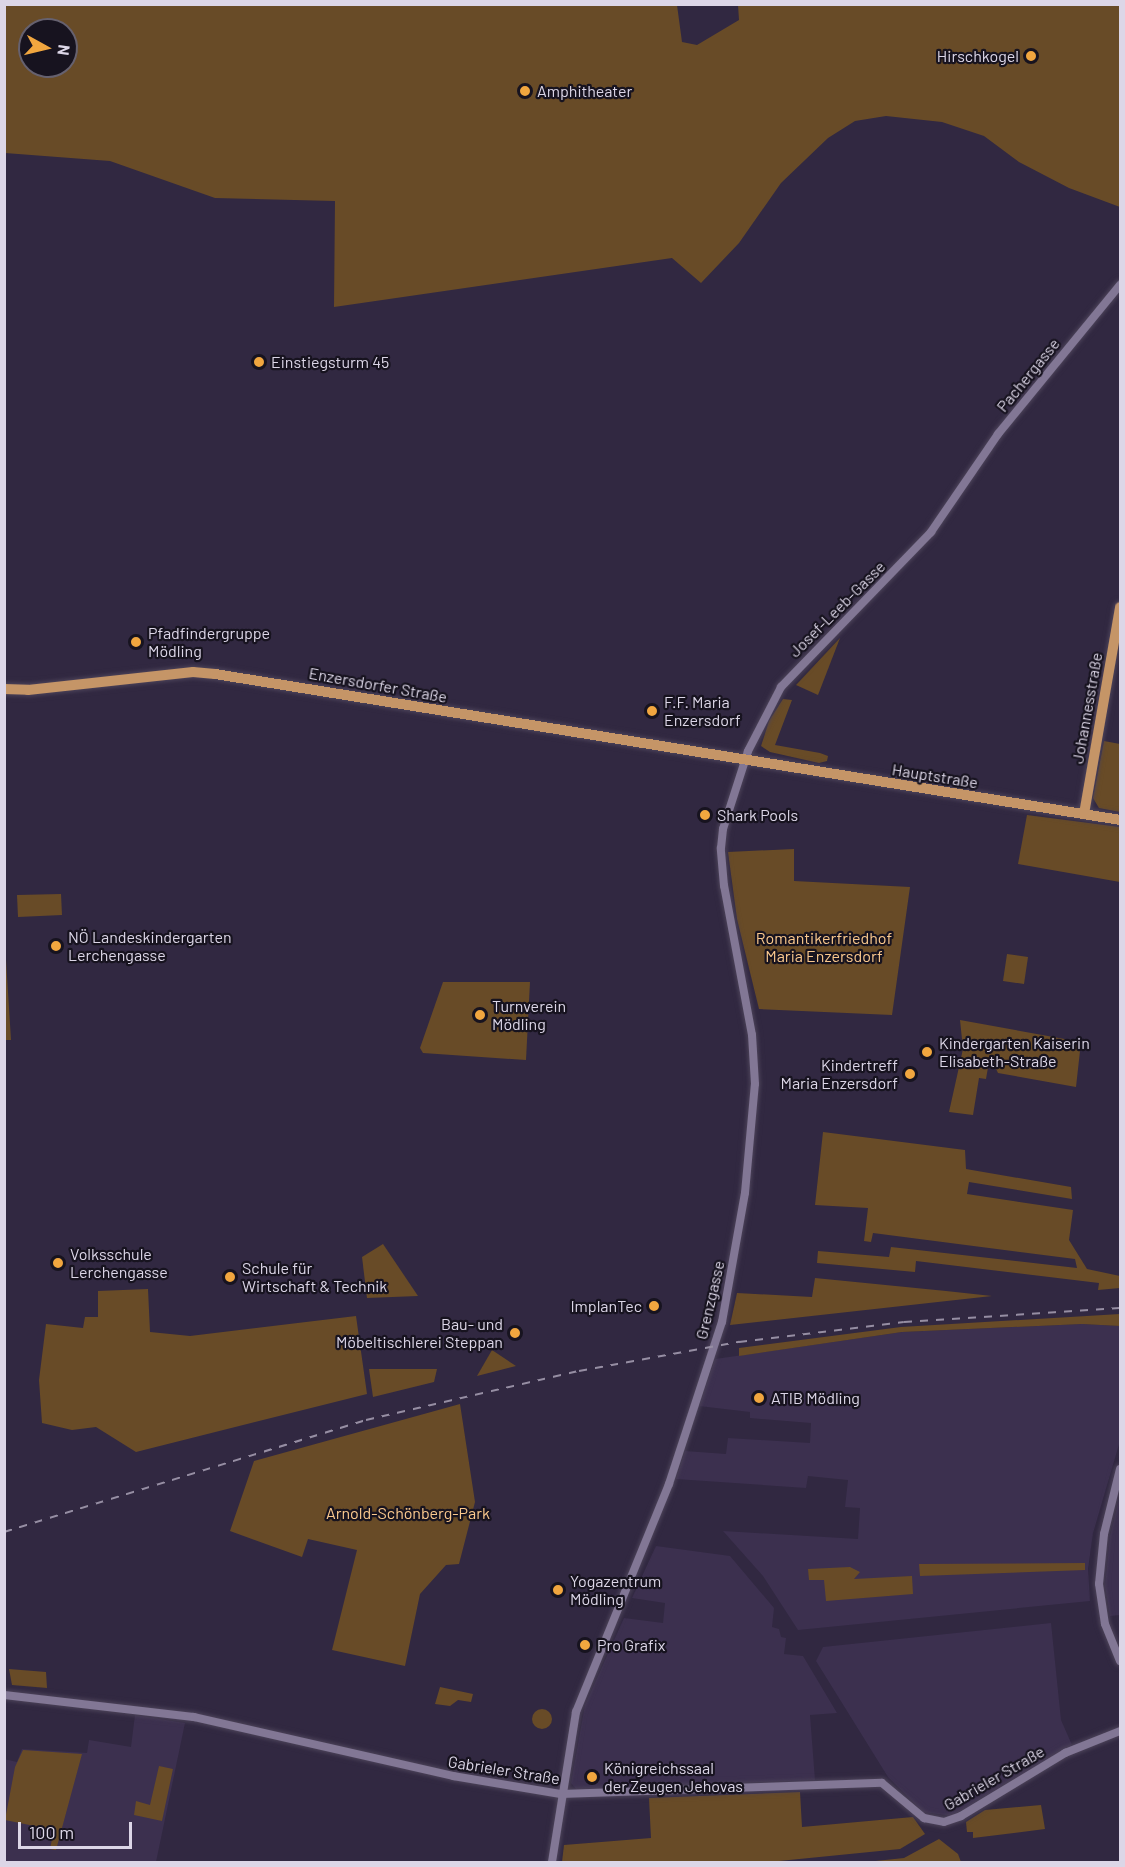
<!DOCTYPE html>
<meta charset="utf-8">
<style>
body{margin:0}
#map{position:relative;width:1125px;height:1867px;overflow:hidden;background:#312841;font-family:Barlow,sans-serif}
div>[style]{position:absolute}
.built>*{inset:0;background:#3c304f}
.green>*{inset:0;background:#684b27}
.round{border-radius:50%}
.roads{filter:drop-shadow(0 0 2px #4c4359) drop-shadow(0 0 2px #4c4359)}
.minor>*{height:8px;margin:-4px;padding:0 4px;transform-origin:4px;border-radius:4px;background:#827795}
.major>*{height:10px;margin:-5px;padding:0 5px;transform-origin:5px;border-radius:5px;background:#c59567}
.rail>*{height:2px;margin-top:-1px;transform-origin:0;background:repeating-linear-gradient(90deg,#968ea3 0 8px,transparent 0 16px)}
.dots>*{width:16px;height:16px;translate:-50% -50%;box-sizing:border-box;border:3px solid #17131f;border-radius:50%}
span{translate:-50% -50%;white-space:nowrap;text-align:center;line-height:1.15;-webkit-text-stroke:4.5px #17131f;paint-order:stroke}
.poi-label{font-size:16px;color:#dcd6e7}
.right{translate:-100% -50%;text-align:right}
.left{translate:0 -50%;text-align:left}
.street-label{font-size:16px;color:#dcd6e7}
.park-label{font-size:16px;color:#fbc98e}
.frame{position:absolute;inset:0;border:6px solid #dcd6e7;pointer-events:none}
.north{position:absolute;left:18px;top:18px;width:60px;height:60px;box-sizing:border-box;background:#17131f;border:2px solid #66616f;border-radius:50%;rotate:98deg;font-size:16px;font-weight:700;line-height:24px;text-align:center;color:#dcd6e7}
.north::after{content:'';display:block;margin:auto;width:21px;height:27px;background:#f1a63f;clip-path:polygon(50% 0,100% 100%,50% 72%,0 100%)}
.scale{position:absolute;left:18px;top:1822px;width:114px;height:27px;box-sizing:border-box;border:3px solid #dcd6e7;border-top:0;padding-left:8px;font-size:18px;line-height:21px;white-space:nowrap;color:#dcd6e7;-webkit-text-stroke:4px #17131f;paint-order:stroke}
</style>
<div id="map">
<div class="built">
<div style="clip-path:polygon(1082px 1324px,1120px 1326px,1120px 1441px,1093px 1533px,1088px 1569px,1090px 1601px,798px 1630px,763px 1576px,723px 1531px,858px 1539px,860px 1508px,845px 1507px,848px 1480px,808px 1476px,806px 1488px,676px 1479px,685px 1451px,726px 1454px,728px 1438px,810px 1443px,811px 1423px,750px 1418px,750px 1412px,699px 1406px,715px 1359px,902px 1332px)"></div>
<div style="clip-path:polygon(1120px 1495px,1120px 1615px,1110px 1616px,1105px 1586px,1110px 1536px)"></div>
<div style="clip-path:polygon(656px 1546px,730px 1556px,774px 1608px,772px 1627px,779px 1629px,781px 1637px,786px 1638px,784px 1654px,803px 1656px,837px 1713px,810px 1715px,815px 1780px,576px 1789px,571px 1783px,585px 1705px,624px 1618px,663px 1623px,665px 1603px,632px 1598px)"></div>
<div style="clip-path:polygon(1051px 1623px,1061px 1720px,1072px 1745px,952px 1816px,923px 1812px,888px 1777px,816px 1661px,823px 1647px)"></div>
<div style="clip-path:polygon(135px 1715px,185px 1723px,156px 1862px,5px 1862px,4px 1759px,17px 1762px,22px 1749px,87px 1753px,89px 1740px,131px 1747px)"></div>
</div>
<div class="green">
<div style="clip-path:polygon(evenodd,4px 5px,677px 5px,682px 42px,697px 45px,739px 20px,738px 5px,1120px 5px,1120px 207px,1069px 188px,1019px 162px,984px 136px,942px 122px,886px 116px,855px 121px,828px 138px,781px 183px,739px 243px,701px 283px,672px 258px,334px 307px,335px 201px,215px 198px,110px 161px,5px 153px,4px 5px,30px 30px,66px 30px,66px 66px,30px 66px,30px 30px)"></div>
<div style="clip-path:polygon(840px 638px,818px 695px,796px 685px)"></div>
<div style="clip-path:polygon(783px 699px,792px 700px,775px 745px,820px 753px,828px 756px,827px 761px,819px 763px,770px 752px,761px 746px,769px 721px)"></div>
<div style="clip-path:polygon(1104px 741px,1120px 744px,1120px 812px,1099px 808px,1093px 798px)"></div>
<div style="clip-path:polygon(1027px 815px,1120px 827px,1120px 882px,1018px 864px)"></div>
<div style="clip-path:polygon(794px 849px,794px 881px,910px 887px,892px 1015px,759px 1009px,737px 919px,728px 852px)"></div>
<div style="clip-path:polygon(61px 894px,62px 915px,18px 917px,17px 895px)"></div>
<div style="clip-path:polygon(1007px 954px,1028px 957px,1024px 984px,1003px 981px)"></div>
<div style="clip-path:polygon(4px 960px,6px 960px,11px 1040px,5px 1040px)"></div>
<div style="clip-path:polygon(443px 982px,530px 982px,526px 1060px,423px 1053px,420px 1048px)"></div>
<div style="clip-path:polygon(960px 1020px,1081px 1042px,1076px 1087px,998px 1073px,990px 1056px,986px 1079px,979px 1078px,973px 1115px,949px 1112px,963px 1049px)"></div>
<div style="clip-path:polygon(823px 1132px,965px 1150px,966px 1169px,1071px 1187px,1072px 1199px,969px 1182px,967px 1194px,1073px 1210px,1069px 1240px,1087px 1269px,1120px 1276px,1120px 1288px,1098px 1290px,1099px 1283px,916px 1261px,915px 1272px,817px 1263px,818px 1251px,889px 1257px,891px 1247px,1077px 1268px,1075px 1259px,873px 1233px,871px 1242px,864px 1241px,868px 1208px,815px 1205px)"></div>
<div style="clip-path:polygon(383px 1244px,418px 1296px,367px 1298px,362px 1257px)"></div>
<div style="clip-path:polygon(815px 1278px,946px 1291px,992px 1296px,730px 1325px,737px 1293px,812px 1297px)"></div>
<div style="clip-path:polygon(148px 1289px,150px 1332px,190px 1336px,356px 1316px,367px 1394px,136px 1452px,96px 1427px,72px 1430px,42px 1423px,39px 1380px,46px 1324px,83px 1328px,85px 1317px,98px 1317px,98px 1291px)"></div>
<div style="clip-path:polygon(1120px 1314px,1120px 1326px,1082px 1324px,902px 1332px,739px 1356px,739px 1348px,901px 1327px)"></div>
<div style="clip-path:polygon(492px 1350px,516px 1366px,477px 1376px)"></div>
<div style="clip-path:polygon(369px 1369px,437px 1369px,434px 1382px,373px 1397px)"></div>
<div style="clip-path:polygon(460px 1404px,475px 1502px,459px 1564px,446px 1565px,420px 1594px,405px 1666px,332px 1650px,357px 1550px,308px 1539px,302px 1557px,230px 1531px,254px 1461px)"></div>
<div style="clip-path:polygon(1085px 1563px,1085px 1570px,920px 1576px,919px 1564px)"></div>
<div style="clip-path:polygon(850px 1567px,860px 1572px,854px 1579px,912px 1576px,913px 1594px,826px 1601px,824px 1580px,809px 1580px,808px 1569px)"></div>
<div style="clip-path:polygon(9px 1669px,46px 1672px,47px 1688px,12px 1685px)"></div>
<div style="clip-path:polygon(440px 1687px,473px 1694px,471px 1702px,458px 1700px,450px 1706px,435px 1704px)"></div>
<div class="round" style="left:532px;top:1709px;width:20px;height:20px"></div>
<div style="clip-path:polygon(23px 1750px,82px 1754px,56px 1850px,50px 1849px,54px 1830px,5px 1820px,15px 1767px)"></div>
<div style="clip-path:polygon(159px 1766px,173px 1769px,162px 1821px,134px 1815px,136px 1801px,150px 1805px)"></div>
<div style="clip-path:polygon(800px 1792px,802px 1827px,913px 1817px,925px 1834px,900px 1849px,769px 1862px,562px 1862px,564px 1845px,651px 1838px,649px 1798px)"></div>
<div style="clip-path:polygon(1041px 1805px,1045px 1829px,973px 1838px,973px 1832px,967px 1832px,966px 1822px,985px 1810px)"></div>
<div style="clip-path:polygon(939px 1839px,958px 1854px,961px 1862px,866px 1862px,904px 1858px)"></div>
</div>
<div class="roads">
<div class="minor">
<div style="left:1120px;top:1469px;width:67px;rotate:103.8deg"></div>
<div style="left:1104px;top:1534px;width:50px;rotate:95.7deg"></div>
<div style="left:1099px;top:1584px;width:40px;rotate:81.5deg"></div>
<div style="left:1105px;top:1624px;width:40px;rotate:68deg"></div>
<div style="left:4px;top:1695px;width:191px;rotate:6.6deg"></div>
<div style="left:194px;top:1717px;width:266px;rotate:12.8deg"></div>
<div style="left:453px;top:1776px;width:109px;rotate:9.5deg"></div>
<div style="left:561px;top:1794px;width:321px;rotate:-2deg"></div>
<div style="left:882px;top:1783px;width:55px;rotate:39.8deg"></div>
<div style="left:924px;top:1818px;width:20px;rotate:11deg"></div>
<div style="left:944px;top:1822px;width:18px;rotate:-19deg"></div>
<div style="left:961px;top:1816px;width:122px;rotate:-31.2deg"></div>
<div style="left:1065px;top:1753px;width:59px;rotate:-21.8deg"></div>
<div style="left:552px;top:1862px;width:152px;rotate:-80.9deg"></div>
<div style="left:576px;top:1712px;width:246px;rotate:-67.8deg"></div>
<div style="left:669px;top:1484px;width:170px;rotate:-71.9deg"></div>
<div style="left:722px;top:1322px;width:131px;rotate:-79.9deg"></div>
<div style="left:745px;top:1193px;width:109px;rotate:-84.8deg"></div>
<div style="left:755px;top:1084px;width:49px;rotate:-93.5deg"></div>
<div style="left:752px;top:1035px;width:152px;rotate:-100.6deg"></div>
<div style="left:724px;top:886px;width:38px;rotate:-95deg"></div>
<div style="left:721px;top:848px;width:19px;rotate:-84deg"></div>
<div style="left:723px;top:829px;width:82px;rotate:-72.2deg"></div>
<div style="left:748px;top:751px;width:72px;rotate:-62.7deg"></div>
<div style="left:781px;top:687px;width:216px;rotate:-45.9deg"></div>
<div style="left:931px;top:532px;width:119px;rotate:-55.6deg"></div>
<div style="left:998px;top:434px;width:193px;rotate:-50.7deg"></div>
</div>
<div class="major">
<div style="left:4px;top:689px;width:24px;rotate:2deg"></div>
<div style="left:28px;top:690px;width:166px;rotate:-6.2deg"></div>
<div style="left:193px;top:672px;width:22px;rotate:5deg"></div>
<div style="left:215px;top:674px;width:917px;rotate:9.16deg"></div>
<div style="left:1084px;top:814px;width:210px;rotate:-80.1deg"></div>
</div>
</div>
<div class="rail">
<div style="left:4px;top:1532px;width:379px;rotate:-17.2deg"></div>
<div style="left:366px;top:1420px;width:219px;rotate:-13deg"></div>
<div style="left:579px;top:1371px;width:163px;rotate:-10.3deg"></div>
<div style="left:739px;top:1342px;width:166px;rotate:-6.9deg"></div>
<div style="left:904px;top:1322px;width:216px;rotate:-3.7deg"></div>
</div>
<div class="dots">
<div style="left:1031px;top:56px;background:#f1a63f"></div>
<div style="left:525px;top:91px;background:#f1a63f"></div>
<div style="left:259px;top:362px;background:#f1a63f"></div>
<div style="left:136px;top:642px;background:#f1a63f"></div>
<div style="left:652px;top:711px;background:#f1a63f"></div>
<div style="left:705px;top:815px;background:#f1a63f"></div>
<div style="left:56px;top:946px;background:#f1a63f"></div>
<div style="left:480px;top:1015px;background:#f1a63f"></div>
<div style="left:927px;top:1052px;background:#f1a63f"></div>
<div style="left:910px;top:1074px;background:#f1a63f"></div>
<div style="left:58px;top:1263px;background:#f1a63f"></div>
<div style="left:230px;top:1277px;background:#f1a63f"></div>
<div style="left:654px;top:1306px;background:#f1a63f"></div>
<div style="left:515px;top:1333px;background:#f1a63f"></div>
<div style="left:759px;top:1398px;background:#f1a63f"></div>
<div style="left:558px;top:1590px;background:#f1a63f"></div>
<div style="left:585px;top:1645px;background:#f1a63f"></div>
<div style="left:592px;top:1777px;background:#f1a63f"></div>
</div>
<div class="poi-label">
<span class="right" style="left:1019px;top:56px">Hirschkogel</span>
<span class="left" style="left:537px;top:91px">Amphitheater</span>
<span class="left" style="left:271px;top:362px">Einstiegsturm 45</span>
<span class="left" style="left:148px;top:642px">Pfadfindergruppe<br>Mödling</span>
<span class="left" style="left:664px;top:711px">F.F. Maria<br>Enzersdorf</span>
<span class="left" style="left:717px;top:815px">Shark Pools</span>
<span class="left" style="left:68px;top:946px">NÖ Landeskindergarten<br>Lerchengasse</span>
<span class="left" style="left:492px;top:1015px">Turnverein<br>Mödling</span>
<span class="left" style="left:939px;top:1052px">Kindergarten Kaiserin<br>Elisabeth-Straße</span>
<span class="right" style="left:898px;top:1074px">Kindertreff<br>Maria Enzersdorf</span>
<span class="left" style="left:70px;top:1263px">Volksschule<br>Lerchengasse</span>
<span class="left" style="left:242px;top:1277px">Schule für<br>Wirtschaft &amp; Technik</span>
<span class="right" style="left:642px;top:1306px">ImplanTec</span>
<span class="right" style="left:503px;top:1333px">Bau- und<br>Möbeltischlerei Steppan</span>
<span class="left" style="left:771px;top:1398px">ATIB Mödling</span>
<span class="left" style="left:570px;top:1590px">Yogazentrum<br>Mödling</span>
<span class="left" style="left:597px;top:1645px">Pro Grafix</span>
<span class="left" style="left:604px;top:1777px">Königreichssaal<br>der Zeugen Jehovas</span>
</div>
<div class="street-label">
<span style="left:1028px;top:375px;rotate:-51deg">Pachergasse</span>
<span style="left:837px;top:609px;rotate:-45deg">Josef-Leeb-Gasse</span>
<span style="left:378px;top:685px;rotate:10deg">Enzersdorfer Straße</span>
<span style="left:1087px;top:708px;rotate:-80deg">Johannesstraße</span>
<span style="left:935px;top:776px;rotate:9deg">Hauptstraße</span>
<span style="left:710px;top:1300px;rotate:-77deg">Grenzgasse</span>
<span style="left:504px;top:1770px;rotate:9deg">Gabrieler Straße</span>
<span style="left:994px;top:1778px;rotate:-30deg">Gabrieler Straße</span>
</div>
<div class="park-label">
<span style="left:824px;top:947px">Romantikerfriedhof<br>Maria Enzersdorf</span>
<span style="left:408px;top:1513px">Arnold-Schönberg-Park</span>
</div>
<div class="frame"></div>
<div class="north">N</div>
<div class="scale">100 m</div>
</div>
